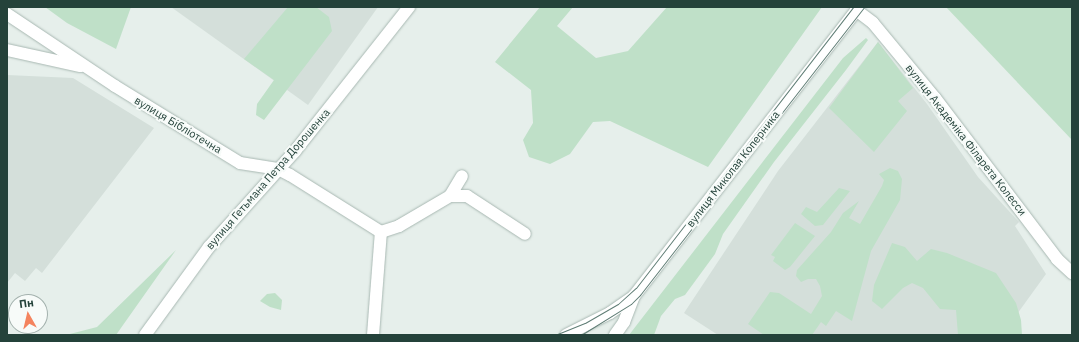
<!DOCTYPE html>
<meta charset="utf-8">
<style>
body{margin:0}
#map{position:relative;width:1079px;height:342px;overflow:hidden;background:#e6efeb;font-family:"IBM Plex Sans",sans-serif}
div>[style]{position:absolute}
.built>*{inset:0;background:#d4dfda}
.green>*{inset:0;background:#bfe0c8}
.roads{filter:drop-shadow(0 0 1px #a8b8b2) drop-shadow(0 0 1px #a8b8b2)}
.minor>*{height:12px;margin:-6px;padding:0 6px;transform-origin:6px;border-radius:6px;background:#fff}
.secondary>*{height:12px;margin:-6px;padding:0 6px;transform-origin:6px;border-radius:6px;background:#fff}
.tram>*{height:1px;margin:-0.5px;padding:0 0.5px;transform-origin:0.5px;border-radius:0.5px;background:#5f7d75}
span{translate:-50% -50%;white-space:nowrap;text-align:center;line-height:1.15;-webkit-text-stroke:4px #f7fbf9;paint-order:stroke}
.street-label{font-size:11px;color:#24423a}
.frame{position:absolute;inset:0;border:8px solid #24423a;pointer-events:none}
.north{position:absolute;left:8px;top:294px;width:40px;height:40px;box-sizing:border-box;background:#f7fbf9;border:1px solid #a3b1ad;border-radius:50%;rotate:352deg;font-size:11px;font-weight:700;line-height:16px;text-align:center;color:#24423a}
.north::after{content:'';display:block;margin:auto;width:14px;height:18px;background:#f4845f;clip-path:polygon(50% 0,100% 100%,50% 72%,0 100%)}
</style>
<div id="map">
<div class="built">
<div style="clip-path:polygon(171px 7px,378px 7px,308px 105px)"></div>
<div style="clip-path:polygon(878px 42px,927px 104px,978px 177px,1019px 222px,1015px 226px,1046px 274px,1002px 335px,718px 335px,684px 313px,778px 171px)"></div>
<div style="clip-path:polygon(7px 75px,73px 78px,154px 128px,42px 273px,36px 268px,25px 281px,15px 273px,7px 283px)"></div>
</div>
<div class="green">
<div style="clip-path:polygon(45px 7px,131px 7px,116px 49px,67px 23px)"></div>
<div style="clip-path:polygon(288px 7px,316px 7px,329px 17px,332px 31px,264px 120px,256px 115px,257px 104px,274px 80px,244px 59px)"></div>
<div style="clip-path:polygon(540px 7px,573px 7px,557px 26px,596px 58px,628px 51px,667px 7px,822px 7px,708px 167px,610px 121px,593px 122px,570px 154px,550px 164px,529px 157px,523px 140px,533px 123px,531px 90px,495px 62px)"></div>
<div style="clip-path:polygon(946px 7px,1072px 7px,1072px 140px)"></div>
<div style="clip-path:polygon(866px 38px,868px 40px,846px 70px,774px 162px,723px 234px,715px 254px,685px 295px,675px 299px,661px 316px,654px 335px,629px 335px,843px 58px)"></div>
<div style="clip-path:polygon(878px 42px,913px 88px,898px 101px,907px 111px,874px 152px,829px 108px)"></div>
<div style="clip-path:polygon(890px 168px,898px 171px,902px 179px,900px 200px,871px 251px,852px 321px,836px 311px,826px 326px,821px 322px,812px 335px,764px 335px,748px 324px,770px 292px,779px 293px,811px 314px,822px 296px,820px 286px,816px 279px,808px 279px,801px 282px,796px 276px,797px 270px,831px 232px,843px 213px,859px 201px,849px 218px,860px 224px,882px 186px,884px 180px,879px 174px)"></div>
<div style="clip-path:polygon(839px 188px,850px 191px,823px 225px,815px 226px,801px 214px,806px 207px,817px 212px)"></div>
<div style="clip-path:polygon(795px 223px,815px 236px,790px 267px,785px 270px,773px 261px,775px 257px,771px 255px)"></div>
<div style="clip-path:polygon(892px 243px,905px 247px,917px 261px,931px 249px,947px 253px,996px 273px,1016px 303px,1021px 320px,1022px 335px,958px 335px,956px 310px,940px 309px,923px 288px,912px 283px,903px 288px,882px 309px,872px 301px,874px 285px)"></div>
<div style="clip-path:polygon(176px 250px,116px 335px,66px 335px,97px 327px)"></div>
<div style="clip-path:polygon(275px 293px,282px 300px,281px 310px,270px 307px,260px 301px,267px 294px)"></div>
</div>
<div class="roads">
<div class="minor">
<div style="left:856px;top:10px;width:21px;rotate:37deg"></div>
<div style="left:873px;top:23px;width:97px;rotate:50.4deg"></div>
<div style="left:935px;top:98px;width:202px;rotate:52.8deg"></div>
<div style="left:1057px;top:259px;width:21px;rotate:43deg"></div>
<div style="left:7px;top:14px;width:130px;rotate:33.7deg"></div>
<div style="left:115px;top:86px;width:147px;rotate:31.6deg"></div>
<div style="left:240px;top:163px;width:38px;rotate:9deg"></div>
<div style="left:278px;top:169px;width:13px;rotate:27deg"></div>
<div style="left:290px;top:175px;width:107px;rotate:32.1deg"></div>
<div style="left:381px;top:232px;width:19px;rotate:-18deg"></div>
<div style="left:399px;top:226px;width:59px;rotate:-30.5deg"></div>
<div style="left:450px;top:196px;width:23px;rotate:-59deg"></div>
<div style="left:7px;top:50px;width:75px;rotate:12.4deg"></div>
<div style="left:450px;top:196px;width:17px"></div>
<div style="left:467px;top:196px;width:69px;rotate:33.2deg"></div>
<div style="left:373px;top:335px;width:103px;rotate:-85.6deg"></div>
</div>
<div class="secondary">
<div style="left:145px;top:335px;width:109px;rotate:-54deg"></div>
<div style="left:209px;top:247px;width:129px;rotate:-48.1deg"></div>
<div style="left:295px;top:151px;width:184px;rotate:-51.6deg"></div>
<div style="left:566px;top:335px;width:49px;rotate:-26.6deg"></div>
<div style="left:610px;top:313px;width:29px;rotate:-35deg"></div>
<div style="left:615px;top:335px;width:16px;rotate:-55deg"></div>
<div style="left:624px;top:322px;width:28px;rotate:-69deg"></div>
<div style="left:634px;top:296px;width:366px;rotate:-52.1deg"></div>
</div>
</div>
<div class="tram">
<div style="left:307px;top:335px;width:47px"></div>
<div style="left:555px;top:335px;width:32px;rotate:-22deg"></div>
<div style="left:585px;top:323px;width:38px;rotate:-30deg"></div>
<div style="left:618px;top:304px;width:24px;rotate:-42deg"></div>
<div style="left:636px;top:288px;width:355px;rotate:-52.3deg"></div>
<div style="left:581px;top:335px;width:59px;rotate:-31.8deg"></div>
<div style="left:631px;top:304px;width:13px;rotate:-45deg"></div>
<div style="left:640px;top:295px;width:365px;rotate:-52.1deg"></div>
</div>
<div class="street-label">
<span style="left:178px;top:125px;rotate:31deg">вулиця Бібліотечна</span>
<span style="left:966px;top:140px;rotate:52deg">вулиця Академіка Філарета Колесси</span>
<span style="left:733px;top:169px;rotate:-52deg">вулиця Миколая Коперника</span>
<span style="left:268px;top:179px;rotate:-49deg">вулиця Гетьмана Петра Дорошенка</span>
</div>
<div class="frame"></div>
<div class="north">Пн</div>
</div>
